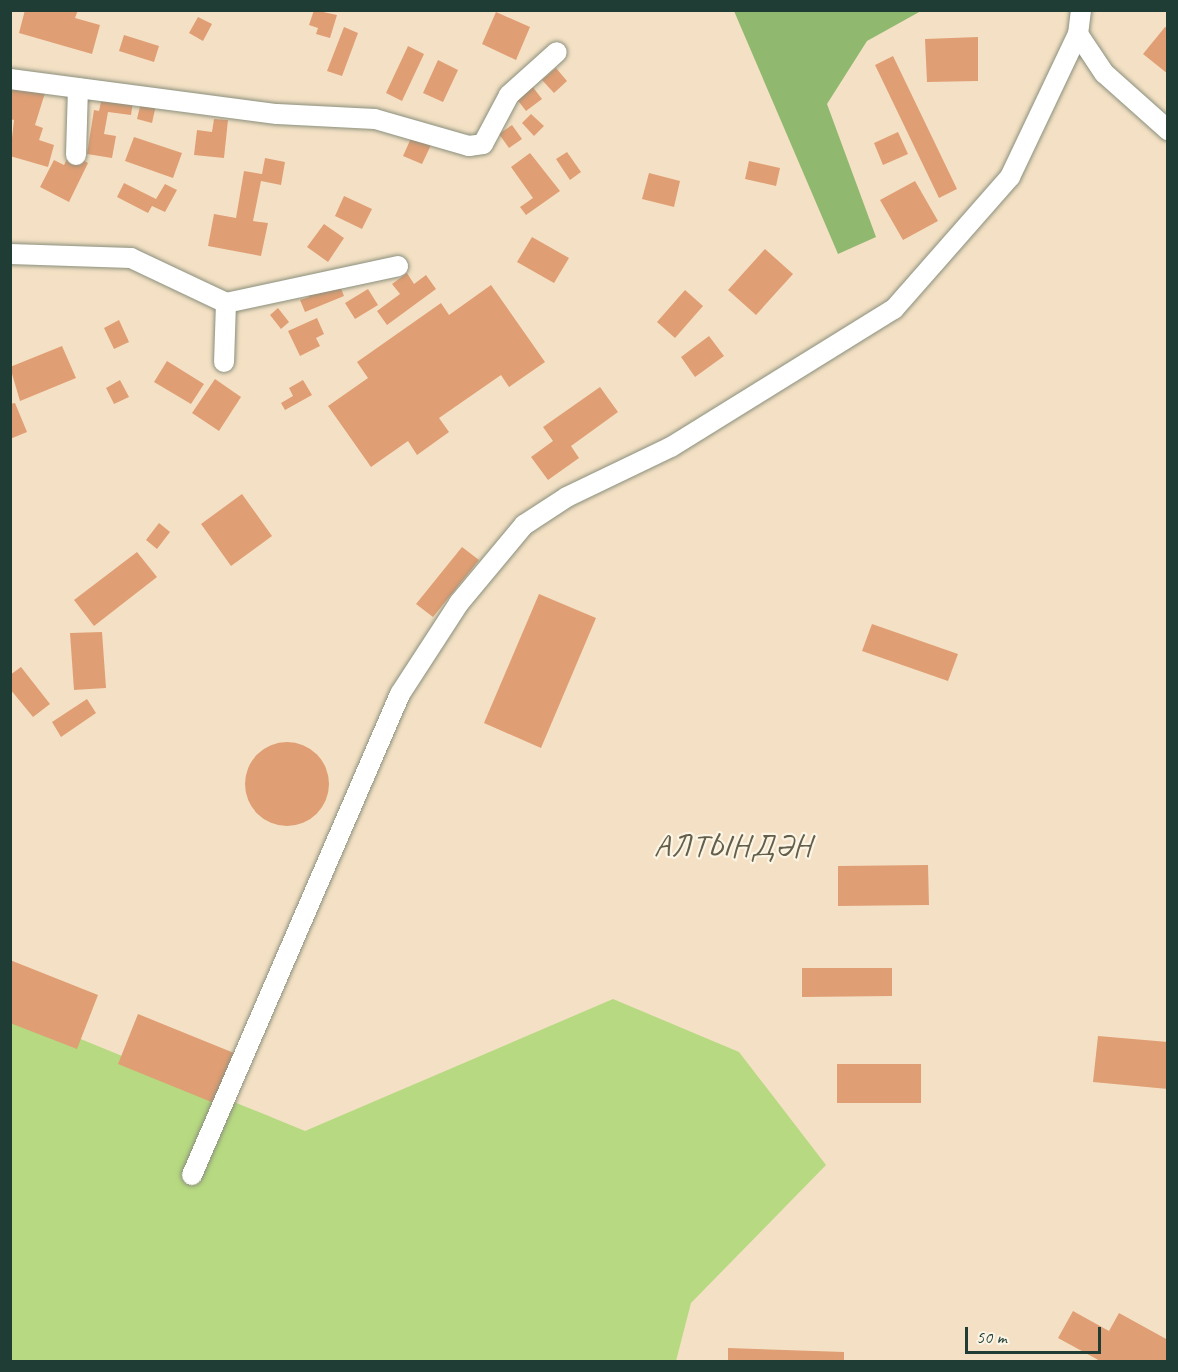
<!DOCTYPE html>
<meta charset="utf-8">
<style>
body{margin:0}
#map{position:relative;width:1178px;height:1372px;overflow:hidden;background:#f4e1c5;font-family:Caveat,sans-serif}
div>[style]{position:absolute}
.green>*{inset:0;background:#b6d981}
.forest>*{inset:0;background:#90b96f}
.building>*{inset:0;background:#e09e74}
.round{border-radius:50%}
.roads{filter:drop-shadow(0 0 2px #8a8f7c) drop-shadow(0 0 2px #8a8f7c)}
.minor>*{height:20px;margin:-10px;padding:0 10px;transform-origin:10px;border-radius:10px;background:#fff}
span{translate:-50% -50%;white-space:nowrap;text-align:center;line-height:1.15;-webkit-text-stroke:4.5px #fcf5e5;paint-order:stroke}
.quarter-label{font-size:32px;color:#635f4a;letter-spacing:1.5px}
.frame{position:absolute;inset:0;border:12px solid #1f3d34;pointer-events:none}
.scale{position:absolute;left:965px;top:1327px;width:136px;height:27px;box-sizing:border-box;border:3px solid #1f3d34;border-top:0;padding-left:8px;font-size:18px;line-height:21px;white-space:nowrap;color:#1f3d34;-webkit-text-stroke:4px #fcf5e5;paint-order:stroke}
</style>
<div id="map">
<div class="green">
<div style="clip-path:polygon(613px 999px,739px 1052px,826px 1165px,691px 1303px,676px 1361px,11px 1361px,10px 1010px,305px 1131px)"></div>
</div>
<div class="forest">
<div style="clip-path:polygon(734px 11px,921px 11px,867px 41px,827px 104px,876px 237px,838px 254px)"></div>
</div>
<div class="building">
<div style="clip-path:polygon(25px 10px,78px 10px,75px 18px,100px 25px,92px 54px,19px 33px)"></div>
<div style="clip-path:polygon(314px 10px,337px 15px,330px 38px,316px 34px,318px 28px,309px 25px)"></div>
<div style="clip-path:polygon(496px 12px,530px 27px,516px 60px,482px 44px)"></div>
<div style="clip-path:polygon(198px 17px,212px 24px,203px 41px,189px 33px)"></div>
<div style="clip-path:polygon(344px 27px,358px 33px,342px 76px,327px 71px)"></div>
<div style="clip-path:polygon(1165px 27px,1168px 28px,1168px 74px,1143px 54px)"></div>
<div style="clip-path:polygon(124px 35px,159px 46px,154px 62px,119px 51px)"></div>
<div style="clip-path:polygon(978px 37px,978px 81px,927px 82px,925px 39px)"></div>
<div style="clip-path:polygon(408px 46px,424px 54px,402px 101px,386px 93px)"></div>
<div style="clip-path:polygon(893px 56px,957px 189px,939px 198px,875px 65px)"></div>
<div style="clip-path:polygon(438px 60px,458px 70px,443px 102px,423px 93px)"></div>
<div style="clip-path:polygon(556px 68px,567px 81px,554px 93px,542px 80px)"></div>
<div style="clip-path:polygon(10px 83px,45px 93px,35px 125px,43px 128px,39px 140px,54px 145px,48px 167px,10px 156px,14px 120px,10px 119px)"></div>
<div style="clip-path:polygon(532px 86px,542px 99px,526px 111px,516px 98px)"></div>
<div style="clip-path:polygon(102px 97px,133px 102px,131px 115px,108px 112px,104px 134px,116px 136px,112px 158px,87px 154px,94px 110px,99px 111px)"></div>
<div style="clip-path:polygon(141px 102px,156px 105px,152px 123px,137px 119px)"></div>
<div style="clip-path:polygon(531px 114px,544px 126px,534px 136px,522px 123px)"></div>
<div style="clip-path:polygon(214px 119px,228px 120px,224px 158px,194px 155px,197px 130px,212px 132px)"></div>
<div style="clip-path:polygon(512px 125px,522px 139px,509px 148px,499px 134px)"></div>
<div style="clip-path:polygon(898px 132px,908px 154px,883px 165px,874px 143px)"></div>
<div style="clip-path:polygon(412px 136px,431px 145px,422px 164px,403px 156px)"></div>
<div style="clip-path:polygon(134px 137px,182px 153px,173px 178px,125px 161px)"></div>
<div style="clip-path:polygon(567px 152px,581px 172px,570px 180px,556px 159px)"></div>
<div style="clip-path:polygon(70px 153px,88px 163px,69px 202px,40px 187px,54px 160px,64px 165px)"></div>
<div style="clip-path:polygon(530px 153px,560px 191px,526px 215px,520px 207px,533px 198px,511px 167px)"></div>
<div style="clip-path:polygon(265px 158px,285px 162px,281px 185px,261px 181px,253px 221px,268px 223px,261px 256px,208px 246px,214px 214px,236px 218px,244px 171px,262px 174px)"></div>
<div style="clip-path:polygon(749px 161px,780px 168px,776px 186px,745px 179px)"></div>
<div style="clip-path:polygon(649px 173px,680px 181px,674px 207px,642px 199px)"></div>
<div style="clip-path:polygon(915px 181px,938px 221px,903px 240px,880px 200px)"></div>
<div style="clip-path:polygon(124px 183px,156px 199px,165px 184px,177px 190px,165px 212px,152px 206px,148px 213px,117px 197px)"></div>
<div style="clip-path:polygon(344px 196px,372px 209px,362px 229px,335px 216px)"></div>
<div style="clip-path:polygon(324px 224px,344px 238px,328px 262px,307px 247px)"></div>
<div style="clip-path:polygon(532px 237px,569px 258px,554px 283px,517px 262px)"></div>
<div style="clip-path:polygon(765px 249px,793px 274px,756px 315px,728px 290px)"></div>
<div style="clip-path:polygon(407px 273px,414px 284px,426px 275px,436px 289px,387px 325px,377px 311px,400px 294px,392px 284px)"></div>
<div style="clip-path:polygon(491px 285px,545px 362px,509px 387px,501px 375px,439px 418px,449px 432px,417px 455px,408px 441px,371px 467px,328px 406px,368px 378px,357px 362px,441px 303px,449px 315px)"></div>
<div style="clip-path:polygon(340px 286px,344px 296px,305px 312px,300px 300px,309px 297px,307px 293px)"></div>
<div style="clip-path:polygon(368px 289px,378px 305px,355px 319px,345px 303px)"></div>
<div style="clip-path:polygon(685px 290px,703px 306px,675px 338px,657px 322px)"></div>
<div style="clip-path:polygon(278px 308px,289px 322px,281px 329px,270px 315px)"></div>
<div style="clip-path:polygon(317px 318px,324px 334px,316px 338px,320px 346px,300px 356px,288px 331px)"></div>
<div style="clip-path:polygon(119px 320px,129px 342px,114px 349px,104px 328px)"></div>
<div style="clip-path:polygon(709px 336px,724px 356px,695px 377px,681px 357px)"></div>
<div style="clip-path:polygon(62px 346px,76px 378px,20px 401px,10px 367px)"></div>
<div style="clip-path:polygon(167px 361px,204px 384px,191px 404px,154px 382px)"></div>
<div style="clip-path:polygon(215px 379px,241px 397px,219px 431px,192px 413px)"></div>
<div style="clip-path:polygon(120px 380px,129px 397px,114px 404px,106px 388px)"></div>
<div style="clip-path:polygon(303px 380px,312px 395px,285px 410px,281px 403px,293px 396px,289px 388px)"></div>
<div style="clip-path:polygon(600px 387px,618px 412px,571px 446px,579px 458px,548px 480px,531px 457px,553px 441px,543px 427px)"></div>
<div style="clip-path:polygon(15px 403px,27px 432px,10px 439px,10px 404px)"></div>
<div style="clip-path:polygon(242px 494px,272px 536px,231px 566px,201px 524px)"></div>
<div style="clip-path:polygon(159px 523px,170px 532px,157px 549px,146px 540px)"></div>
<div style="clip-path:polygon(462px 547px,479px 560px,433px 617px,416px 604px)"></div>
<div style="clip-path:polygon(137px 552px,157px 577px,94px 626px,74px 600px)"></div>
<div style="clip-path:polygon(539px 594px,596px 618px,541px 748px,484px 723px)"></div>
<div style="clip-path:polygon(872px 624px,958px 654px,948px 681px,862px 651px)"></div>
<div style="clip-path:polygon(102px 632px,106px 688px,74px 690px,70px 633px)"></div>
<div style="clip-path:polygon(21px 667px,50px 704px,33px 717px,10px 689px,10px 675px)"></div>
<div style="clip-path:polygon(87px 699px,96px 713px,61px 737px,52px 722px)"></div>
<div class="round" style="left:245px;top:742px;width:84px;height:84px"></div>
<div style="clip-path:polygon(928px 865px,929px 905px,838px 906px,838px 866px)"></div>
<div style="clip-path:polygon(10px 960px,98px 995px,77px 1049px,10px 1023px)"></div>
<div style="clip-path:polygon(802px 968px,892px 968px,892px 996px,802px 997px)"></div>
<div style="clip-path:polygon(138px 1014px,234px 1053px,214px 1103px,118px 1064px)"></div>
<div style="clip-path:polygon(1098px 1036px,1168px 1042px,1168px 1089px,1093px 1082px)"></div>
<div style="clip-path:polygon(837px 1064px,921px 1064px,921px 1103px,837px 1103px)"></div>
<div style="clip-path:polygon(1073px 1311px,1109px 1331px,1119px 1313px,1168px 1340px,1168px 1362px,1102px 1362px,1058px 1338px)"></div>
<div style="clip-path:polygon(728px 1348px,844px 1352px,844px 1362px,728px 1362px)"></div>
</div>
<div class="roads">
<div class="minor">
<div style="left:1081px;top:10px;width:24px;rotate:97deg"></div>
<div style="left:1078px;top:34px;width:47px;rotate:56.3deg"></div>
<div style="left:1104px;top:73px;width:86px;rotate:41.7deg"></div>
<div style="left:10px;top:79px;width:269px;rotate:7.5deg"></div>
<div style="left:277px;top:114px;width:98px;rotate:2.9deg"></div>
<div style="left:375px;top:119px;width:98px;rotate:16deg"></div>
<div style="left:469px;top:146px;width:14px;rotate:-8deg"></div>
<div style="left:483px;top:144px;width:55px;rotate:-62deg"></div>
<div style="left:509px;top:95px;width:64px;rotate:-41.9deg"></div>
<div style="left:76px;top:155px;width:67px;rotate:-88.3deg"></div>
<div style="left:10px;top:254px;width:121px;rotate:1.9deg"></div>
<div style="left:131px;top:258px;width:105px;rotate:25.3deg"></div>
<div style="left:226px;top:303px;width:59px;rotate:91.9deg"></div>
<div style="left:226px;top:303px;width:176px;rotate:-12.1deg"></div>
<div style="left:192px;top:1175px;width:524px;rotate:-66.61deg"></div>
<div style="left:400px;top:694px;width:108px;rotate:-57deg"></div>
<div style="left:459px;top:603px;width:102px;rotate:-50.2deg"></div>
<div style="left:524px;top:525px;width:51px;rotate:-33.1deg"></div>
<div style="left:567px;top:497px;width:115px;rotate:-25.7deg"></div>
<div style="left:671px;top:447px;width:262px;rotate:-31.8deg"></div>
<div style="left:894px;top:309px;width:176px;rotate:-48.7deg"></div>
<div style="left:1010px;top:177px;width:158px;rotate:-64.6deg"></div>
</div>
</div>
<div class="quarter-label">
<span style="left:733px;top:846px">АЛТЫНДӘН</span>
</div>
<div class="frame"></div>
<div class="scale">50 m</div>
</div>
